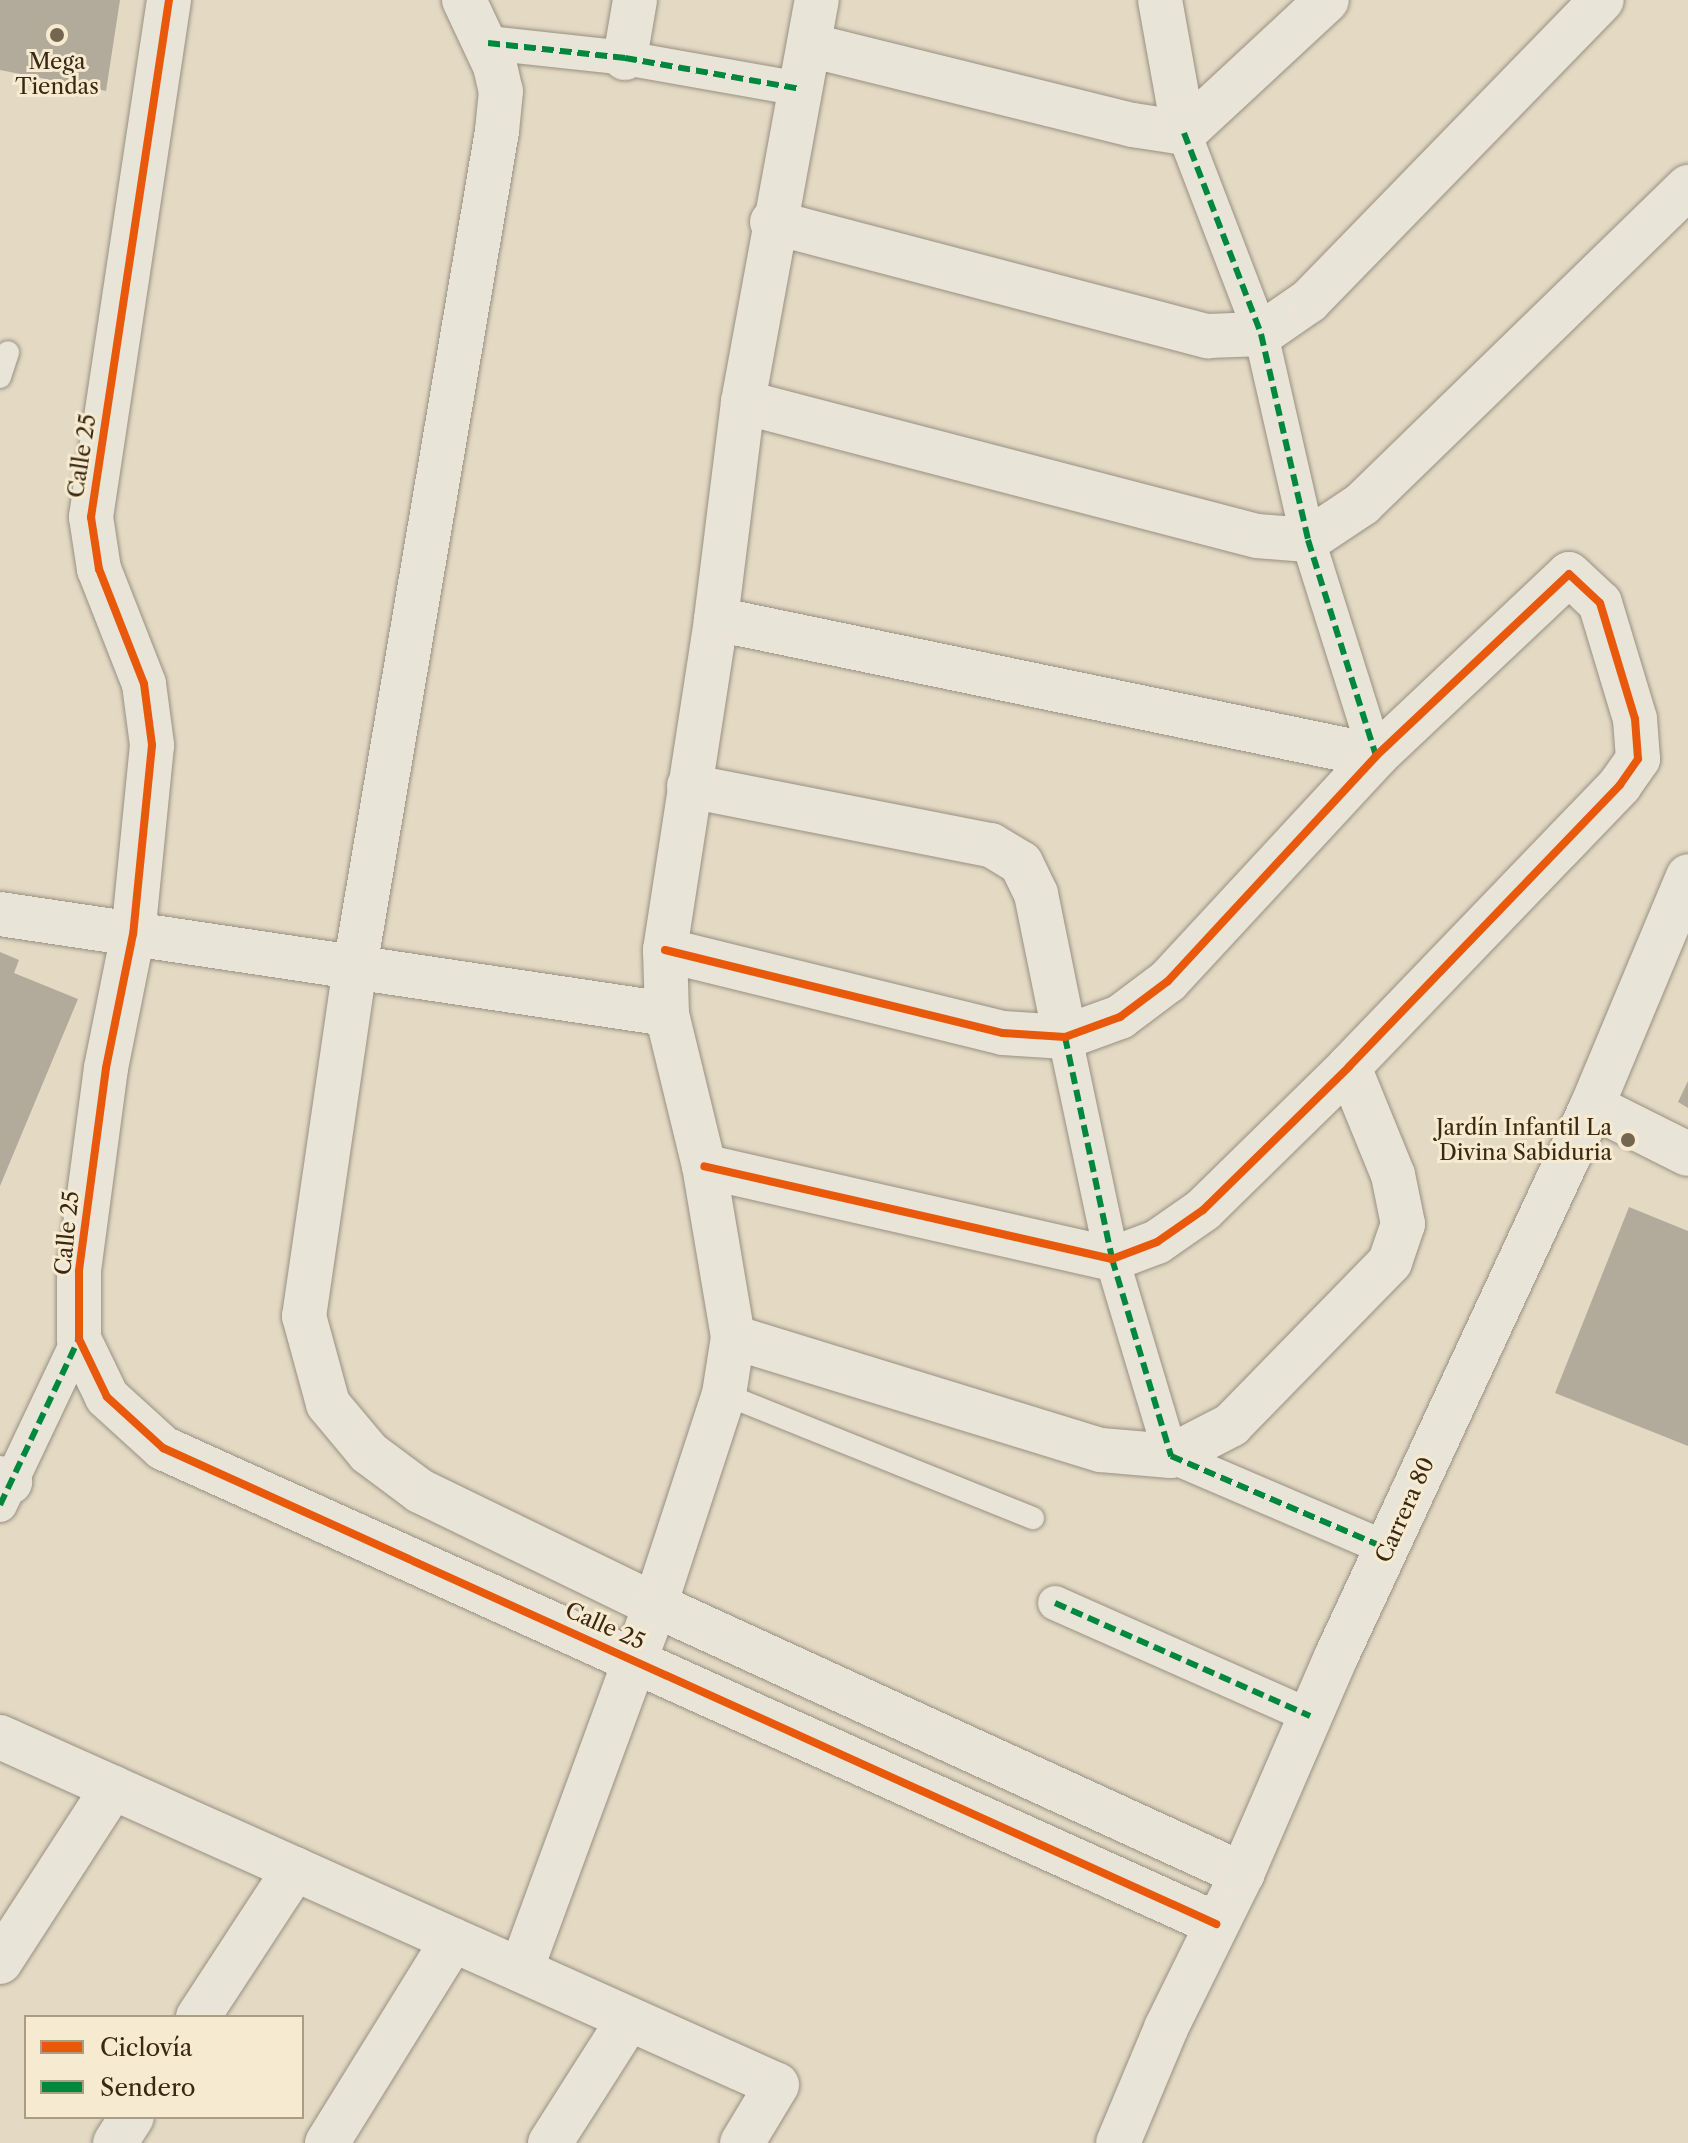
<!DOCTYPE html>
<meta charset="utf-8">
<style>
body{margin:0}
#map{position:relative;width:1688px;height:2143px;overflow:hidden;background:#e4dac4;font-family:"Libre Caslon Text",serif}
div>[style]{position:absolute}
.building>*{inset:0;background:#b2aa9a}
.roads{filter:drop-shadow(0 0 2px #989081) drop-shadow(0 0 2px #989081)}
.service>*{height:22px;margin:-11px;padding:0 11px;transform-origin:11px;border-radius:11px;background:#e9e4d8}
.pedestrian>*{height:34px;margin:-17px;padding:0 17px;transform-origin:17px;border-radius:17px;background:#e9e4d8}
.minor>*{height:44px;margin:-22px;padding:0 22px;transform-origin:22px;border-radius:22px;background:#e9e4d8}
.tertiary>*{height:44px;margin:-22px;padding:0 22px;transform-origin:22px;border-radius:22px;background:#e9e4d8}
.quiet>*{height:6px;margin-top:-3px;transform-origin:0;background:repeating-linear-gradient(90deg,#00873e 0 12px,transparent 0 18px)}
.cycleway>*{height:8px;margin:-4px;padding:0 4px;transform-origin:4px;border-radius:4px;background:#e8590c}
.dots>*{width:22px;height:22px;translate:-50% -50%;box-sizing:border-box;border:4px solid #f6ebd0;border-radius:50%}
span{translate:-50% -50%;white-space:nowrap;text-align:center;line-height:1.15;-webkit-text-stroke:6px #f6ebd0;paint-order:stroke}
.poi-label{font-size:22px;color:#392813}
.right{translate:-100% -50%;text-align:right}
.street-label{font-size:22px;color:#392813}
.legend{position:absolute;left:24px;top:2015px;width:280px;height:104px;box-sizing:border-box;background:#f6ebd0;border:2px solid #aa9d84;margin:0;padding:10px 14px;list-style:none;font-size:24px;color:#392813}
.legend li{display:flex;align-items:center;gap:16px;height:40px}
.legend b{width:40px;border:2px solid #aa9d84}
</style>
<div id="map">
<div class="building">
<div style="clip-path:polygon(0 0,120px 0,106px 91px,0 70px)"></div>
<div style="clip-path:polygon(0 952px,19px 960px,14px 973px,78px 999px,0 1186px)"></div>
<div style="clip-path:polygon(1688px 1081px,1688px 1108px,1678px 1102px)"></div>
<div style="clip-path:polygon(1629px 1207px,1688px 1231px,1688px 1446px,1555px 1393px)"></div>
</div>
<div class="roads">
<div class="service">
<div style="left:0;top:377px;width:26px;rotate:-72deg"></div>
<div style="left:724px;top:1394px;width:333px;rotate:21.9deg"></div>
</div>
<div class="pedestrian">
<div style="left:488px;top:43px;width:138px;rotate:6.2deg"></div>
<div style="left:625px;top:58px;width:178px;rotate:10deg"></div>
<div style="left:1184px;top:133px;width:215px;rotate:69deg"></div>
<div style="left:1261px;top:334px;width:211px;rotate:77.1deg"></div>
<div style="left:1308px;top:540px;width:226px;rotate:72.5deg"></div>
<div style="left:1065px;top:1037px;width:227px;rotate:78deg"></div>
<div style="left:1112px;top:1259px;width:206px;rotate:73.3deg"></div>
<div style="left:1171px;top:1456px;width:234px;rotate:23.2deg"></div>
<div style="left:0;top:1505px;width:184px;rotate:-64.6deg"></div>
<div style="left:1055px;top:1603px;width:279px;rotate:23.9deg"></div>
</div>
<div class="minor">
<div style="left:1160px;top:0;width:135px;rotate:79.8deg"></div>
<div style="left:809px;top:45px;width:334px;rotate:13.9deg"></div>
<div style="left:1133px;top:125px;width:52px;rotate:8.9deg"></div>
<div style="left:625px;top:58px;width:59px;rotate:-80.2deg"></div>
<div style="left:1184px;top:133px;width:195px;rotate:-42.9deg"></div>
<div style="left:772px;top:222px;width:451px;rotate:14.7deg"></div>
<div style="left:1208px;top:336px;width:53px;rotate:-2.2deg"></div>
<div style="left:1261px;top:334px;width:58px;rotate:-34.5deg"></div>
<div style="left:1309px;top:301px;width:420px;rotate:-45.8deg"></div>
<div style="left:743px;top:402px;width:531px;rotate:14.61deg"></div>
<div style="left:1257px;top:536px;width:51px;rotate:4.5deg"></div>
<div style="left:1308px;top:540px;width:65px;rotate:-33.7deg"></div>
<div style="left:1362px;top:504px;width:455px;rotate:-44.2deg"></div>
<div style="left:716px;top:619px;width:674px;rotate:11.73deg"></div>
<div style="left:689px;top:786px;width:308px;rotate:11.1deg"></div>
<div style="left:991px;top:845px;width:35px;rotate:31deg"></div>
<div style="left:1021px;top:863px;width:34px;rotate:64deg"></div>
<div style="left:1036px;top:894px;width:146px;rotate:78.5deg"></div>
<div style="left:0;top:914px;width:674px;rotate:8.53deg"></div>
<div style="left:665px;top:950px;width:348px;rotate:13.8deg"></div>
<div style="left:1003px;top:1033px;width:62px;rotate:3.7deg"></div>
<div style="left:1065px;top:1037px;width:59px;rotate:-20deg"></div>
<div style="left:1120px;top:1017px;width:60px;rotate:-36.9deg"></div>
<div style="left:1168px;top:981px;width:306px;rotate:-47.2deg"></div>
<div style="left:1376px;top:756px;width:265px;rotate:-43.3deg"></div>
<div style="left:1569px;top:574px;width:42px;rotate:43.1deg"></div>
<div style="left:1600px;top:603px;width:121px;rotate:73.2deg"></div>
<div style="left:1635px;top:719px;width:40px;rotate:85.7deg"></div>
<div style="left:1638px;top:759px;width:32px;rotate:125deg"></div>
<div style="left:1620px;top:785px;width:391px;rotate:133.9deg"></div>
<div style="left:1349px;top:1067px;width:204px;rotate:135.6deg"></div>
<div style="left:1203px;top:1210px;width:56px;rotate:145.2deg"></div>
<div style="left:1157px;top:1242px;width:48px;rotate:159.3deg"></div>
<div style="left:1112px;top:1259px;width:418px;rotate:-167.2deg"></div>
<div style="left:1592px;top:1106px;width:107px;rotate:26.6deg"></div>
<div style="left:733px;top:1337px;width:385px;rotate:17.1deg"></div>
<div style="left:1101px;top:1450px;width:70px;rotate:4.9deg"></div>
<div style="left:1171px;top:1456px;width:68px;rotate:-27.3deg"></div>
<div style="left:1231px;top:1425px;width:228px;rotate:-45.7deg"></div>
<div style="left:1390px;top:1262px;width:40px;rotate:-71.1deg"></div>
<div style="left:1403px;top:1224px;width:50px;rotate:-101.5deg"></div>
<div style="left:1393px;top:1175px;width:117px;rotate:-112.2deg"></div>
<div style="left:0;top:1478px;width:11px;rotate:22deg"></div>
<div style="left:0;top:1737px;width:851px;rotate:24.13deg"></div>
<div style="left:777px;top:2085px;width:68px;rotate:121.1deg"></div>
<div style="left:0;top:1962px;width:208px;rotate:-57.1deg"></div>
<div style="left:521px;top:1970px;width:389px;rotate:-69.8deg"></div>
<div style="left:655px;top:1605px;width:222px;rotate:-71.9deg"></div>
<div style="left:724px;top:1394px;width:58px;rotate:-81deg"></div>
<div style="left:733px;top:1337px;width:173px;rotate:-99.6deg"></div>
<div style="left:704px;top:1166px;width:156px;rotate:-103.7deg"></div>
<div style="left:667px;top:1014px;width:64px;rotate:-91.8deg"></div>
<div style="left:665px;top:950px;width:335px;rotate:-81.2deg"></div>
<div style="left:716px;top:619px;width:219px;rotate:-82.9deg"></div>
<div style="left:743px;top:402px;width:409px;rotate:-79.6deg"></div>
<div style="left:198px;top:2017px;width:177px;rotate:-56.8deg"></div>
<div style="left:115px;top:2143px;width:31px;rotate:-57deg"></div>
<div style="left:327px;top:2143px;width:239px;rotate:-58.2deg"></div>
<div style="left:550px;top:2143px;width:147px;rotate:-57.5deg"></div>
</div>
<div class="tertiary">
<div style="left:169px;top:0;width:523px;rotate:98.58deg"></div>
<div style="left:91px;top:517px;width:53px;rotate:81.3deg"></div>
<div style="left:99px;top:569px;width:123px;rotate:68.6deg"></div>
<div style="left:144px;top:684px;width:62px;rotate:82.5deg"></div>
<div style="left:152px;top:745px;width:190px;rotate:95.7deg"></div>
<div style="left:133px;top:934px;width:137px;rotate:101.4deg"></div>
<div style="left:106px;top:1068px;width:205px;rotate:97.6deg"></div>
<div style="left:79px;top:1271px;width:68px;rotate:90deg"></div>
<div style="left:79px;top:1339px;width:64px;rotate:64.2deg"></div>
<div style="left:107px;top:1397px;width:76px;rotate:42.3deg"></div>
<div style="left:163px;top:1448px;width:1156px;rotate:24.32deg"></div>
<div style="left:464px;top:0;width:73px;rotate:64.8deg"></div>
<div style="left:495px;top:66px;width:26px;rotate:77deg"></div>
<div style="left:501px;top:91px;width:40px;rotate:95.7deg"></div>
<div style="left:497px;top:131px;width:848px;rotate:99.64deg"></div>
<div style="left:355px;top:967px;width:353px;rotate:98.3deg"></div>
<div style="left:304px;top:1316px;width:91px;rotate:74.7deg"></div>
<div style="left:328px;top:1404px;width:64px;rotate:50.1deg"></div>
<div style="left:369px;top:1453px;width:64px;rotate:36.7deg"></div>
<div style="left:420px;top:1491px;width:261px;rotate:25.9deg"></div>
<div style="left:655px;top:1605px;width:646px;rotate:24.62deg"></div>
<div style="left:1118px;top:2143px;width:125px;rotate:-67.3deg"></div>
<div style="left:1166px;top:2028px;width:172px;rotate:-63.7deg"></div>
<div style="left:1242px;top:1874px;width:236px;rotate:-66.6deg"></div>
<div style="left:1336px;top:1657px;width:608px;rotate:-65.08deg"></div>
<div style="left:1592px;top:1106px;width:249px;rotate:-67.3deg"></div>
</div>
</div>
<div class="quiet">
<div style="left:488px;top:43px;width:138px;rotate:6.2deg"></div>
<div style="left:625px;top:58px;width:178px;rotate:10deg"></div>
<div style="left:1184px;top:133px;width:215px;rotate:69deg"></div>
<div style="left:1261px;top:334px;width:211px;rotate:77.1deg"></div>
<div style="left:1308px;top:540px;width:226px;rotate:72.5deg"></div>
<div style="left:1065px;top:1037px;width:227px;rotate:78deg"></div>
<div style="left:1112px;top:1259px;width:206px;rotate:73.3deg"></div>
<div style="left:1171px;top:1456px;width:234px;rotate:23.2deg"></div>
<div style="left:0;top:1505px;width:184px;rotate:-64.6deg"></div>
<div style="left:1055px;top:1603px;width:279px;rotate:23.9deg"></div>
</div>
<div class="cycleway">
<div style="left:169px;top:0;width:523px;rotate:98.58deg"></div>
<div style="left:91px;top:517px;width:53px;rotate:81.3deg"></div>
<div style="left:99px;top:569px;width:123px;rotate:68.6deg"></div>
<div style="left:144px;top:684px;width:62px;rotate:82.5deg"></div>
<div style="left:152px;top:745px;width:190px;rotate:95.7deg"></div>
<div style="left:133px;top:934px;width:137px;rotate:101.4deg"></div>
<div style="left:106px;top:1068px;width:205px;rotate:97.6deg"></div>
<div style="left:79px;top:1271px;width:68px;rotate:90deg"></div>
<div style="left:79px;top:1339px;width:64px;rotate:64.2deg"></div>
<div style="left:107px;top:1397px;width:76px;rotate:42.3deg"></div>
<div style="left:163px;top:1448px;width:1156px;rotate:24.32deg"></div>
<div style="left:665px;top:950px;width:348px;rotate:13.8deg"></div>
<div style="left:1003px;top:1033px;width:62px;rotate:3.7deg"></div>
<div style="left:1065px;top:1037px;width:59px;rotate:-20deg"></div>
<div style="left:1120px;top:1017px;width:60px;rotate:-36.9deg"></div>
<div style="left:1168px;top:981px;width:306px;rotate:-47.2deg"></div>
<div style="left:1376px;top:756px;width:265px;rotate:-43.3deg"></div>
<div style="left:1569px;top:574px;width:42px;rotate:43.1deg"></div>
<div style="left:1600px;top:603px;width:121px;rotate:73.2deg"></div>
<div style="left:1635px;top:719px;width:40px;rotate:85.7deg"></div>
<div style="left:1638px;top:759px;width:32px;rotate:125deg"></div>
<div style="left:1620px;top:785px;width:391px;rotate:133.9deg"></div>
<div style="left:1349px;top:1067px;width:204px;rotate:135.6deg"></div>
<div style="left:1203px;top:1210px;width:56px;rotate:145.2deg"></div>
<div style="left:1157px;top:1242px;width:48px;rotate:159.3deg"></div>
<div style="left:1112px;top:1259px;width:418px;rotate:-167.2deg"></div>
</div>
<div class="dots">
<div style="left:57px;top:35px;background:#756651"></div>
<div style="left:1628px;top:1140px;background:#756651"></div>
</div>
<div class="poi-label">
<span style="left:57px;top:74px">Mega<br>Tiendas</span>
<span class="right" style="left:1612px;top:1140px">Jardín Infantil La<br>Divina Sabiduria</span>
</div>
<div class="street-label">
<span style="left:82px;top:456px;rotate:-81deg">Calle 25</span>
<span style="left:67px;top:1233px;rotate:-84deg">Calle 25</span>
<span style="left:1405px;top:1510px;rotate:-66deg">Carrera 80</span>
<span style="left:605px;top:1626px;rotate:24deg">Calle 25</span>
</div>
<ul class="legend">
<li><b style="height:10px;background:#e8590c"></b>Ciclovía</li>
<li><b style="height:10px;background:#00873e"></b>Sendero</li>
</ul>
</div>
